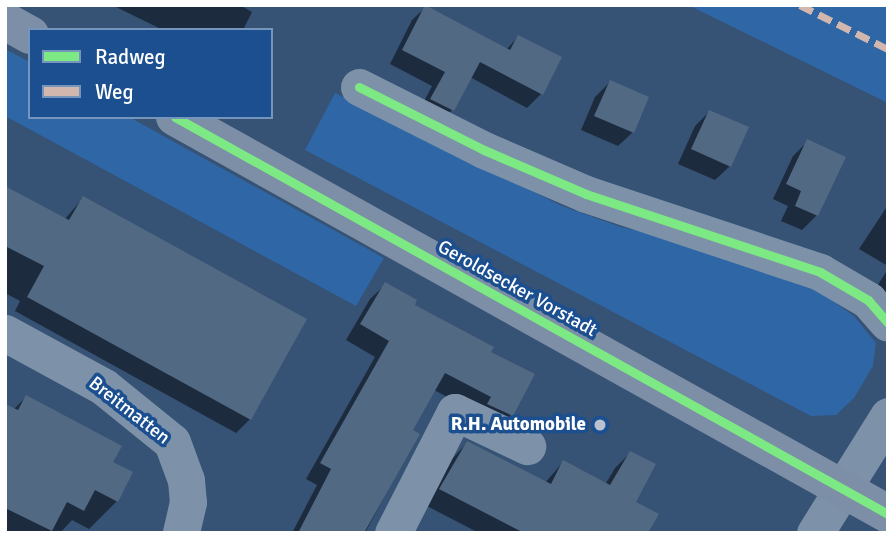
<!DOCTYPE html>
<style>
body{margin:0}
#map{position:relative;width:893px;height:538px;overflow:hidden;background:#365274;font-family:Signika,sans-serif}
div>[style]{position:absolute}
.green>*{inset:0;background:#2f66a5}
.shadow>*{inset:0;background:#0007}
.building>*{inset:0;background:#526984}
.minor>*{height:37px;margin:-18.5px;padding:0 18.5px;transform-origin:18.5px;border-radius:18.5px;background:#7d92a8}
.major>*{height:38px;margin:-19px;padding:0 19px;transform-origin:19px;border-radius:19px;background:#7d8ea7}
.quiet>*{height:7px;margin-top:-3.5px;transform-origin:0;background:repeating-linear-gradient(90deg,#d1b7ad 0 14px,transparent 0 21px)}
.cycleway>*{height:9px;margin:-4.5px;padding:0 4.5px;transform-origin:4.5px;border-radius:4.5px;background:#7ce984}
.dots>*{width:19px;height:19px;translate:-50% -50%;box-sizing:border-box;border:4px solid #1b4f8f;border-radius:50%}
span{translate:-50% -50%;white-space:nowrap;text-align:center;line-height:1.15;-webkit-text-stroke:7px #1b4f8f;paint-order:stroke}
.street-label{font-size:19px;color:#fff}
.poi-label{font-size:19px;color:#fff;font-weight:700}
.right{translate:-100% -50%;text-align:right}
.frame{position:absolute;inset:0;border:7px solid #fff;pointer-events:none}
.legend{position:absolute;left:28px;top:28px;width:245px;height:91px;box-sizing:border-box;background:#1b4f8f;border:2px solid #7695bc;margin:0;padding:9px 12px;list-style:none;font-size:21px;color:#fff}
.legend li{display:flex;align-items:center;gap:14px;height:35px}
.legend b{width:35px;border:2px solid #7695bc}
</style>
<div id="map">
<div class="green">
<div style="clip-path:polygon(688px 5px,888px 5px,888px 103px)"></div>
<div style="clip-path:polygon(5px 49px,30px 62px,30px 117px,129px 117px,384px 258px,356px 306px,5px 116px)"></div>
<div style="clip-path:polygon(335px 93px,562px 206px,621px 227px,694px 243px,810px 285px,854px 316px,876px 343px,873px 366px,854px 398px,836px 415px,811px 416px,305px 150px)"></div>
</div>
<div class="shadow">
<div style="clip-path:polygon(112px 5px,240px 5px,252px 12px,243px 30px,163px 30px)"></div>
<div style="clip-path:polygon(426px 7px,506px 50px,518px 37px,541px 94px,527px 108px,470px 77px,452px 110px,439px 124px,418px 113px,432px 86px,390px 64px,412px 20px)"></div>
<div style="clip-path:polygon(610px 82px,633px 132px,618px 146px,581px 130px,595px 97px)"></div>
<div style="clip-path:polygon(709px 112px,730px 166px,715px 180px,678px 164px,695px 126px)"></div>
<div style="clip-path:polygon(808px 141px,843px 158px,817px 215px,802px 230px,781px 221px,788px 206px,773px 199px,793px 156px)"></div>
<div style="clip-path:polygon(5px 188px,65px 219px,83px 198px,304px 320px,250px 419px,236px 433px,15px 311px,20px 301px,5px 293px)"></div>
<div style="clip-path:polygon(888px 205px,888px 266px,859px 249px)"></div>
<div style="clip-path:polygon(888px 269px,888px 300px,874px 291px)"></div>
<div style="clip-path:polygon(386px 284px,412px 305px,489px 352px,511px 415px,496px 430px,477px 413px,434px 390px,411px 431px,418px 434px,365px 533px,292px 533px,317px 485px,306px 479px,375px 357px,346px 340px,370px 299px)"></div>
<div style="clip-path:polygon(26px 397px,111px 463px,117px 501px,89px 529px,72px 520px,60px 533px,5px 533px,5px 406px,13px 410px)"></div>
<div style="clip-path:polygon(467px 443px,545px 483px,563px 462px,605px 485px,615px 468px,630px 453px,634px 503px,646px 533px,479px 533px,425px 505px,452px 459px)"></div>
</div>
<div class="building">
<div style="clip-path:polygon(425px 5px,510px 50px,518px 35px,562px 57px,543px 95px,480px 62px,454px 111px,430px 99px,445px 72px,402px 50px)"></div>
<div style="clip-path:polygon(610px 80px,649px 97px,634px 133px,594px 116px)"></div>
<div style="clip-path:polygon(709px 110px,749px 127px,731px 167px,691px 149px)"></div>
<div style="clip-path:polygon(807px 139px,846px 157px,818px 216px,795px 206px,801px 191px,786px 184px)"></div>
<div style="clip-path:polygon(5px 186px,69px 220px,83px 196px,307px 319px,251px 420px,27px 297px,44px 266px,5px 246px)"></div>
<div style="clip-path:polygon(385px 282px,417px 300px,415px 305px,494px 347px,491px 352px,535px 374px,513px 416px,487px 404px,491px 397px,445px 373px,413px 430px,420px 434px,364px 533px,298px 533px,331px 469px,320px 463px,389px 341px,360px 324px)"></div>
<div style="clip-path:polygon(26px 395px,122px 446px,113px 462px,133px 472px,118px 502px,95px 490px,84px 511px,67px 502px,52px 531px,5px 508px,5px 404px,18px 410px)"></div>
<div style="clip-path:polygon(467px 441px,551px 484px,563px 460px,610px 485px,630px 451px,656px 464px,636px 502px,659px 514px,648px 533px,524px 533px,439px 489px)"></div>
</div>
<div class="minor">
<div style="left:359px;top:87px;width:140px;rotate:26.7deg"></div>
<div style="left:484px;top:150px;width:111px;rotate:23.3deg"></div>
<div style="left:586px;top:194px;width:247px;rotate:18.4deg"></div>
<div style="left:820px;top:272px;width:56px;rotate:30.3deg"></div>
<div style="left:868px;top:300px;width:30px;rotate:49deg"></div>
<div style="left:5px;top:333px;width:113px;rotate:28.6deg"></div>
<div style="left:104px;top:387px;width:87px;rotate:39deg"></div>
<div style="left:172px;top:442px;width:40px;rotate:69.8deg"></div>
<div style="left:186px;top:480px;width:22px;rotate:85deg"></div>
<div style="left:188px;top:502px;width:32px;rotate:103deg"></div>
<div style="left:393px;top:533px;width:136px;rotate:-62.9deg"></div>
<div style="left:455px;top:412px;width:80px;rotate:25.3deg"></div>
<div style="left:815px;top:533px;width:138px;rotate:-58deg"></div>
</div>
<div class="major">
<div style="left:5px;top:21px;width:29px;rotate:29deg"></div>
<div style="left:175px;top:117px;width:816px;rotate:29.11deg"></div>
</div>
<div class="quiet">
<div style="left:800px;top:5px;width:98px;rotate:26.6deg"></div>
</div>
<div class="cycleway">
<div style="left:359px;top:87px;width:140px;rotate:26.7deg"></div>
<div style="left:484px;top:150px;width:111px;rotate:23.3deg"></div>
<div style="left:586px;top:194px;width:247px;rotate:18.4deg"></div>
<div style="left:820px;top:272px;width:56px;rotate:30.3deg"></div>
<div style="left:868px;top:300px;width:30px;rotate:49deg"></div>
<div style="left:175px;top:117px;width:816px;rotate:29.11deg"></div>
</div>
<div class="dots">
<div style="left:600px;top:425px;background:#b9c2ce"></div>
</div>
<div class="street-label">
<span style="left:517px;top:289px;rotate:29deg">Geroldsecker Vorstadt</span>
<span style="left:129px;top:411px;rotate:38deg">Breitmatten</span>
</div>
<div class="poi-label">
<span class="right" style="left:586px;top:425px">R.H. Automobile</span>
</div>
<div class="frame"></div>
<ul class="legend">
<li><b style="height:9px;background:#7ce984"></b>Radweg</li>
<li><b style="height:9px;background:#d1b7ad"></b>Weg</li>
</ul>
</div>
